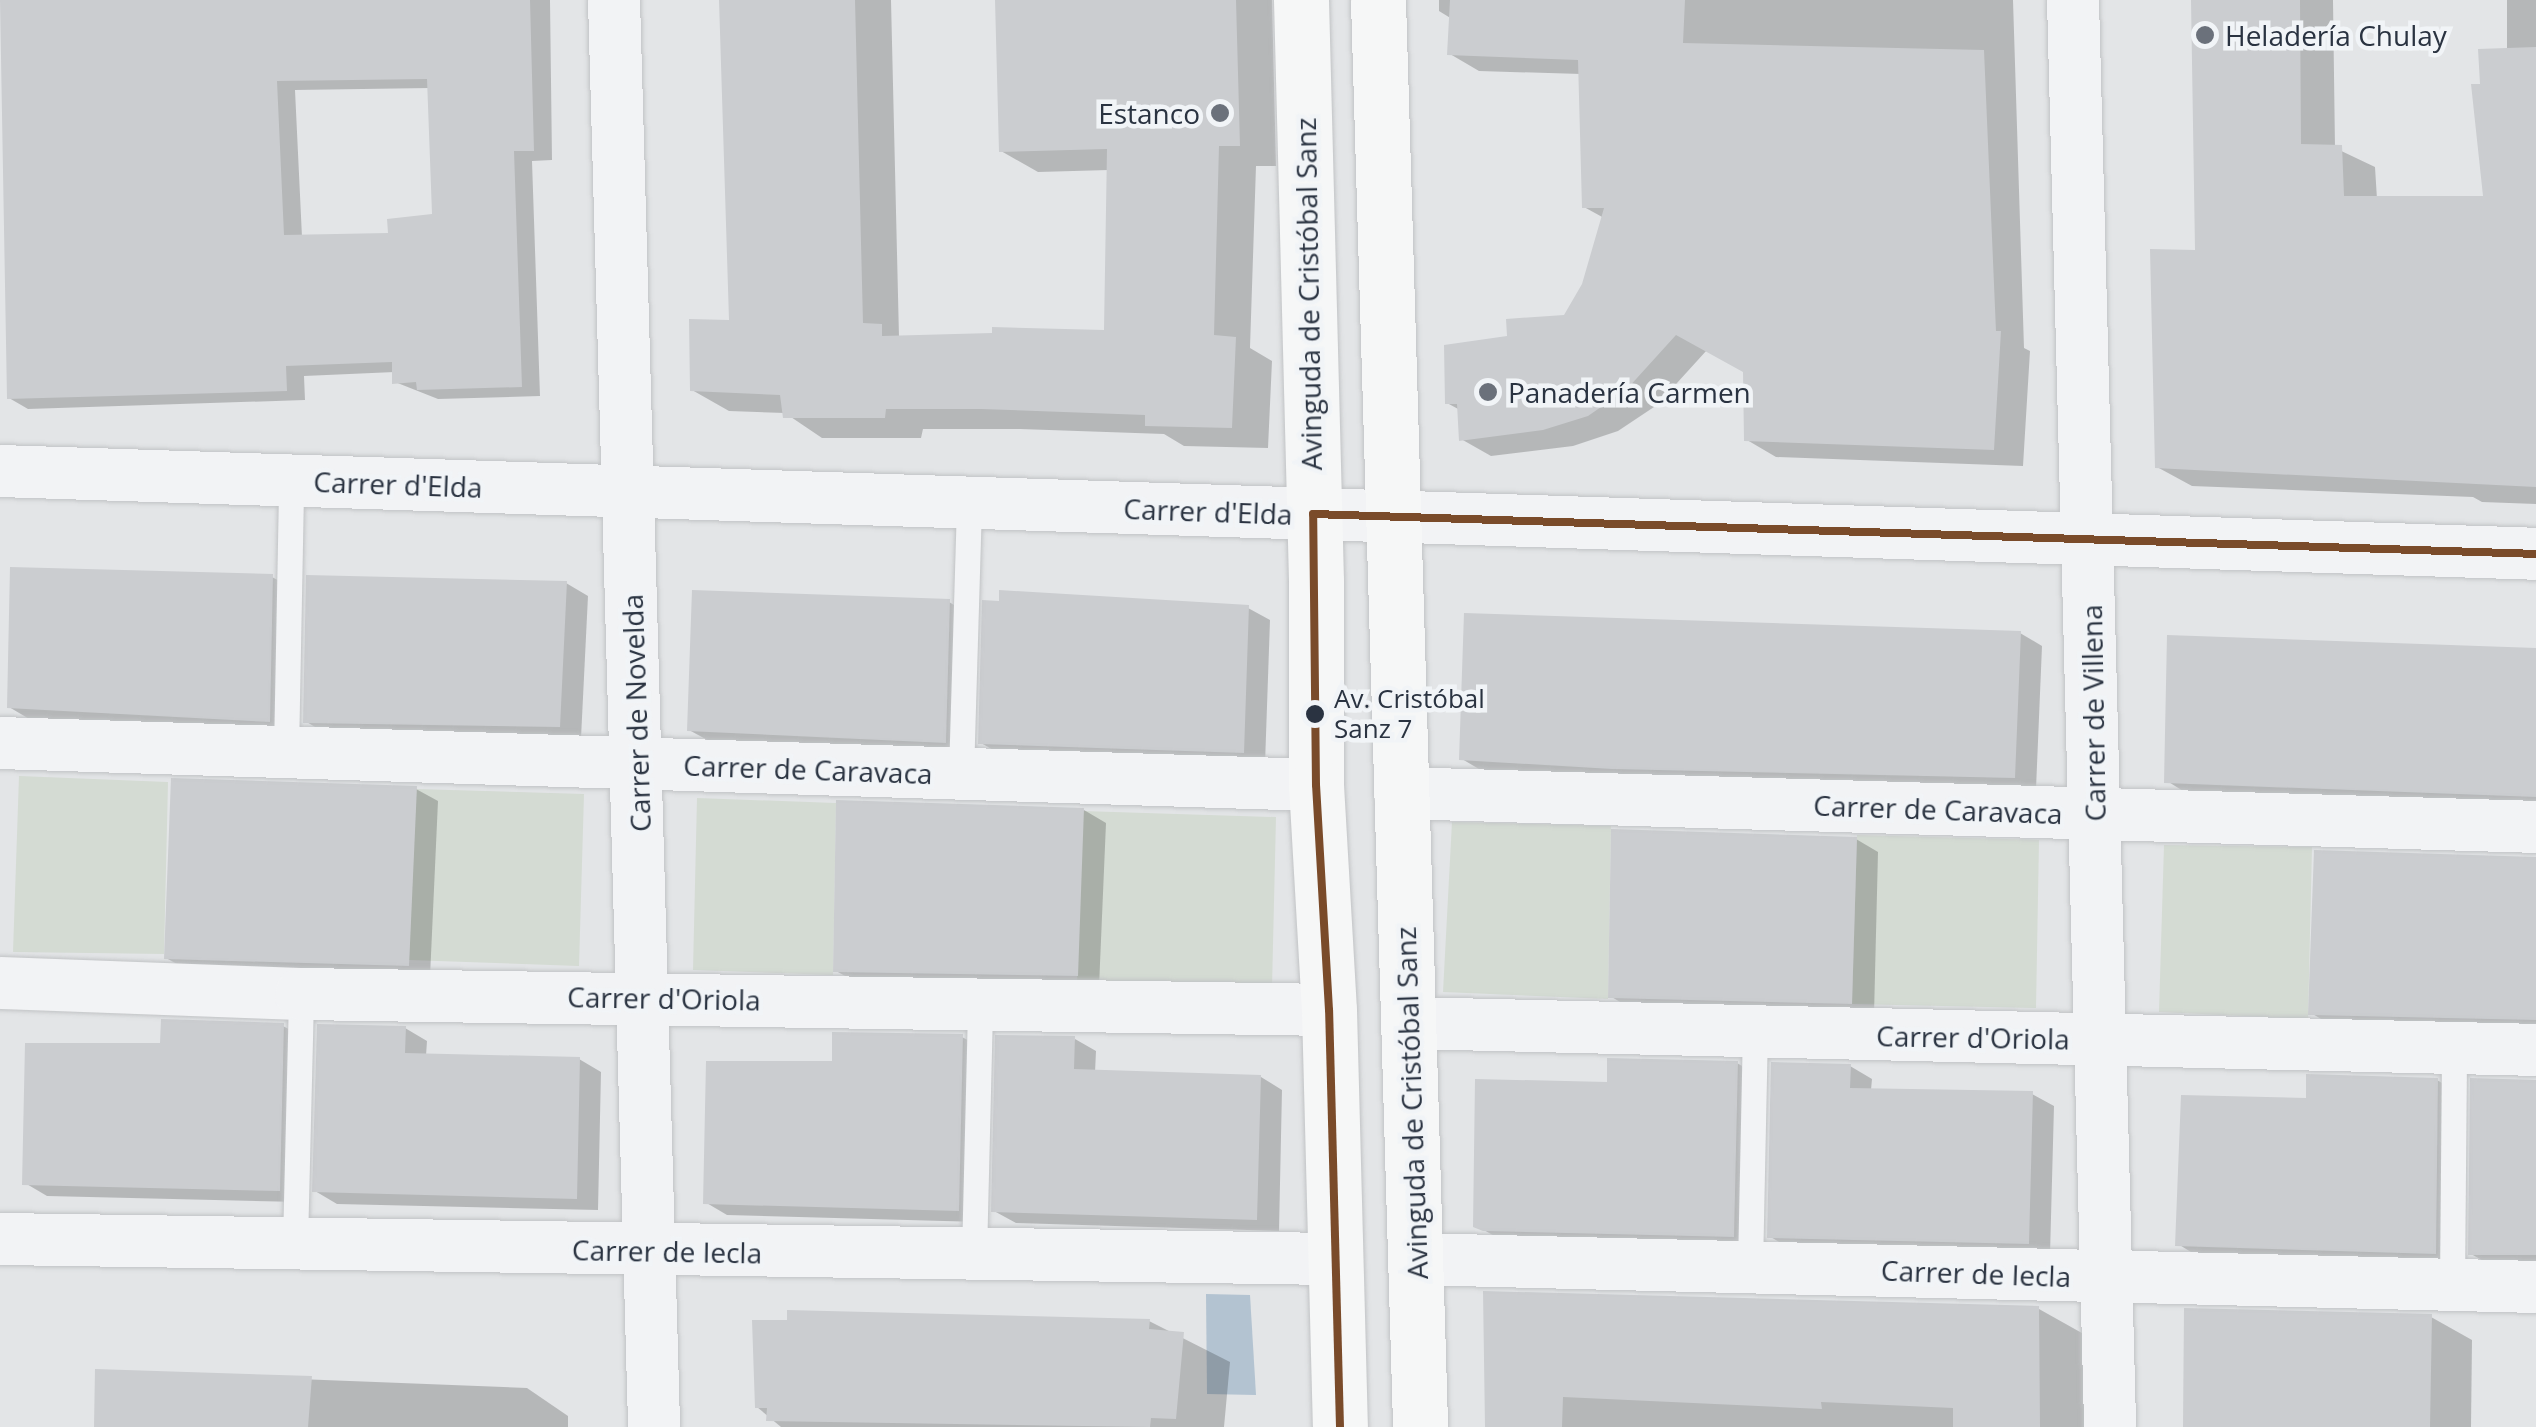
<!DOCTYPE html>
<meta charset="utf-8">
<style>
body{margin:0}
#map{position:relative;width:2536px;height:1427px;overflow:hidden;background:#e3e5e7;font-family:"Open Sans",sans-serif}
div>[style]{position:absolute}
.green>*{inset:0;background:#d4dbd3}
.water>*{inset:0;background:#b3c3d1}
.shadow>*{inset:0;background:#0003}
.building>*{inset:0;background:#cbcdd0}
.roads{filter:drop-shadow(0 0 2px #c1c3c5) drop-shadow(0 0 2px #c1c3c5)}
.lane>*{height:25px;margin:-12.5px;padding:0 12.5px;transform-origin:12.5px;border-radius:12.5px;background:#f2f3f5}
.street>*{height:52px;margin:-26px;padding:0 26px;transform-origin:26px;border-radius:26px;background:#f2f3f5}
.secondary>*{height:55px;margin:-27.5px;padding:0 27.5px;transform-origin:27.5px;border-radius:27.5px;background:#f6f7f7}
.bus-1>*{height:8px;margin:-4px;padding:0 4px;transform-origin:4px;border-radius:4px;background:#7a4b2a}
.dots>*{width:28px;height:28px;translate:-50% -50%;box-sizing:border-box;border:5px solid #f1f4f7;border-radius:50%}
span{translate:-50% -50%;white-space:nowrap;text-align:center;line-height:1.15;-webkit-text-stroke:9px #f1f4f7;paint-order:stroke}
.bus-label{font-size:26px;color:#2a3341}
.left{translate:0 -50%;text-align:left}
.poi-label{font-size:28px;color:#2a3341}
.right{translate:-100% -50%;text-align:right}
.street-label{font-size:28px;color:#2a3341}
</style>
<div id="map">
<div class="green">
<div style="clip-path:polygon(19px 776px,168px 782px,164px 954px,13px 952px)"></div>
<div style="clip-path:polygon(416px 789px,584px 794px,579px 966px,409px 960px)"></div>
<div style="clip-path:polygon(697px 798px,836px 803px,833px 975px,693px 970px)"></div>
<div style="clip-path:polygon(1083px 811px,1276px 817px,1272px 987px,1077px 981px)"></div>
<div style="clip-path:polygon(1452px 822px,1611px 826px,1608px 999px,1443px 992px)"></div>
<div style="clip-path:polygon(1857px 835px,2039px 840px,2036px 1008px,1852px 1004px)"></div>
<div style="clip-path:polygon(2164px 845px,2312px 847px,2308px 1019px,2159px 1012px)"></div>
</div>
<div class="water">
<div style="clip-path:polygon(1206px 1294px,1250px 1295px,1256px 1395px,1207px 1394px)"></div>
</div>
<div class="shadow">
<div style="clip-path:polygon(evenodd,4px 0,550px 0,552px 160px,532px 161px,540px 396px,438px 399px,395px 382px,395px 372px,304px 376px,305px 400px,28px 409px,9px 398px,4px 0,430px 88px,434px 217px,390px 235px,302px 237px,295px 90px,430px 88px)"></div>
<div style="clip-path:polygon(721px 0,891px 0,899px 337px,1107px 333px,1109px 170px,1038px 172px,1001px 151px,997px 0,1272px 0,1276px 166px,1256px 166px,1250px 348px,1272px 361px,1268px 448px,1184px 446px,1164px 434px,1020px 429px,923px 429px,921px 438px,822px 438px,785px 413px,729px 411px,692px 390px,732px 322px)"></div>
<div style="clip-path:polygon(1439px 0,2013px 0,2024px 348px,2030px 351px,2023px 466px,1776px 457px,1747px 440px,1746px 371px,1707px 350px,1657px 405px,1618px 431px,1573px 446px,1491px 456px,1461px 439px,1460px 410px,1447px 403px,1565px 317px,1584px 284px,1604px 218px,1584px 207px,1581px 74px,1479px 71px,1450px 54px,1452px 19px,1439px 11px)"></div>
<div style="clip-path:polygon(2193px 0,2333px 0,2335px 148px,2375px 167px,2377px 199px,2486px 199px,2483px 87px,2507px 50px,2507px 0,2536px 0,2536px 504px,2482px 502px,2473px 497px,2192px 486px,2157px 467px,2197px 252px)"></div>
<div style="clip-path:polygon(272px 577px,294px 589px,291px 733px,31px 720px,9px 707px)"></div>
<div style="clip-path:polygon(566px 583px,588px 596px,581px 738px,327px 734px,305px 721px)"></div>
<div style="clip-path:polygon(949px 602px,971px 615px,967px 754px,711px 742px,689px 730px)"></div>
<div style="clip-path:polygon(1248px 608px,1270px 620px,1265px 764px,1002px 755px,981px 743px)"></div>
<div style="clip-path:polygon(2020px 633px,2042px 646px,2036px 789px,1484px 772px,1462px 759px)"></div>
<div style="clip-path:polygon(2536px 650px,2536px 807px,2188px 794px,2167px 781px)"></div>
<div style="clip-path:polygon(416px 789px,438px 801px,430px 977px,188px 970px,166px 958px)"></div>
<div style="clip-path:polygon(1084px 810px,1106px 823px,1099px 987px,858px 983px,836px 971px)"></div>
<div style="clip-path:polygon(1856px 839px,1878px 852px,1874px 1015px,1632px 1009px,1610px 996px)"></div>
<div style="clip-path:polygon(2536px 859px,2536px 1031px,2333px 1026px,2311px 1013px)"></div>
<div style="clip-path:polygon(283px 1026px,305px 1038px,301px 1202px,47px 1196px,25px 1183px,163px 1045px)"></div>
<div style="clip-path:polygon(405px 1028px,427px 1041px,426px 1056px,579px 1059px,601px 1072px,598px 1210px,337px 1204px,315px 1191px)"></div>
<div style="clip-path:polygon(962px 1037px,984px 1049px,980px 1222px,727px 1215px,705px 1202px,834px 1064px)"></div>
<div style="clip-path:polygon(1075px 1039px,1096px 1051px,1095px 1073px,1261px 1077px,1282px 1090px,1279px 1231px,1016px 1223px,994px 1211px)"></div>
<div style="clip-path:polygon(1737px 1063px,1759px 1076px,1756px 1248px,1498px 1238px,1475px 1225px,1609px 1084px)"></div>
<div style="clip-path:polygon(1850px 1066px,1872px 1079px,1871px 1090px,2032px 1094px,2054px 1106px,2050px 1255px,1791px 1249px,1769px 1236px)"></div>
<div style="clip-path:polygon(2437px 1080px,2459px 1093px,2457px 1266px,2199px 1257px,2178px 1244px,2308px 1101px)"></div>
<div style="clip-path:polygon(2536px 1082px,2536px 1278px,2512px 1277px,2471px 1254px)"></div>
<div style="clip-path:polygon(1486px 1293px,2039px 1309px,2089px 1337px,2090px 1427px,1487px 1427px)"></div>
<div style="clip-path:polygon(2431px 1317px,2472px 1340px,2471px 1427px,2187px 1427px)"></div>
<div style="clip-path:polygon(1149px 1321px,1230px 1362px,1224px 1427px,781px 1427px,757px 1407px)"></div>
<div style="clip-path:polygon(98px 1371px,527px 1388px,568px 1416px,568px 1427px,96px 1427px)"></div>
</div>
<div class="building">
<div style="clip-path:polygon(evenodd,0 0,530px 0,534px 151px,514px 151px,522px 387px,417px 390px,416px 382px,392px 384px,392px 362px,286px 366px,287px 391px,7px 399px,0 0,427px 79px,432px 214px,387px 219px,388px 233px,284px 235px,277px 81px,427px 79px)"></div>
<div style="clip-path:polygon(719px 0,855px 0,863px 323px,882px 324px,882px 336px,992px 333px,992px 327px,1104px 330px,1107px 149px,999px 152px,995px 0,1236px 0,1240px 146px,1219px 146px,1214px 335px,1236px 337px,1232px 428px,1145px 426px,1145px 415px,981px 409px,886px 409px,885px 418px,783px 418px,780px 395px,690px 391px,689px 319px,729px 320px)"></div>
<div style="clip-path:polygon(1450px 0,1685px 0,1683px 43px,1984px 50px,1996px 331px,2001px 331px,1994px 450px,1744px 441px,1743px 372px,1676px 335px,1627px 389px,1588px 416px,1543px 430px,1459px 441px,1457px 404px,1445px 404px,1444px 345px,1507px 336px,1506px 319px,1564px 315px,1582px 284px,1604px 208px,1582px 208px,1578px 60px,1447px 55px)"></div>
<div style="clip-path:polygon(2191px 0,2300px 0,2301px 144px,2342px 145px,2344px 196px,2483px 196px,2471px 84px,2480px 84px,2478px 49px,2536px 47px,2536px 487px,2155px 468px,2150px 249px,2195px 250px)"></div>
<div style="clip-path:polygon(10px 567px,273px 574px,270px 722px,7px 708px)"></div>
<div style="clip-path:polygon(306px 575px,567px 581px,560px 727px,303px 723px)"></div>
<div style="clip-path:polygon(692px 590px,950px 599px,946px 743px,687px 731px)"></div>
<div style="clip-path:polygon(999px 590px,1249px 605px,1244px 753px,978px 744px,982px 600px,999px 601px)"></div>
<div style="clip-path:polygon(1464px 613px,2021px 631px,2015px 778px,1612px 769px,1459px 760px)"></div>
<div style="clip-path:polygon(2167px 635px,2536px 648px,2536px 797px,2164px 783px)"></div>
<div style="clip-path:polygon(171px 778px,417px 786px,409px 966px,164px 959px)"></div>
<div style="clip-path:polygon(836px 800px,1084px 808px,1078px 976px,833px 972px)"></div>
<div style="clip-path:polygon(1611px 829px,1857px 837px,1852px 1004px,1608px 998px)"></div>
<div style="clip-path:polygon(2314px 850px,2536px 857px,2536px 1020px,2308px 1015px)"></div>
<div style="clip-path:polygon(161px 1019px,284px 1023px,280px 1191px,22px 1185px,25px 1043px,160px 1043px)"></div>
<div style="clip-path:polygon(317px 1024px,406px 1026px,405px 1053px,580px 1057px,577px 1199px,312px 1192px)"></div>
<div style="clip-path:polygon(832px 1032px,963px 1034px,959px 1211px,703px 1204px,706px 1061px,832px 1061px)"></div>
<div style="clip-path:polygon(995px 1035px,1075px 1036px,1074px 1069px,1261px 1075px,1257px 1220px,991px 1212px)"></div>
<div style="clip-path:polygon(1607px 1058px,1738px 1061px,1734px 1237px,1483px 1231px,1473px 1227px,1475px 1079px,1607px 1082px)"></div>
<div style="clip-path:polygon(1771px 1062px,1851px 1064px,1850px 1088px,2033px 1091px,2029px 1244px,1767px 1238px)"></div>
<div style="clip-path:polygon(2306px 1074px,2438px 1078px,2436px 1254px,2175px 1246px,2181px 1095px,2306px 1098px)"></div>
<div style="clip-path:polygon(2470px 1078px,2536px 1080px,2536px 1255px,2468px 1255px)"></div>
<div style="clip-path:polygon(1483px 1291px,2039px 1306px,2040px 1427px,1953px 1427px,1953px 1408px,1821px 1402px,1822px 1409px,1563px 1397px,1562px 1427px,1485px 1427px)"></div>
<div style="clip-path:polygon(2184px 1308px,2432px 1314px,2430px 1427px,2183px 1427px)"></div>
<div style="clip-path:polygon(787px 1310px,1150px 1319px,1149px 1329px,1184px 1332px,1176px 1419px,1151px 1418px,1150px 1427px,766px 1421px,767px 1408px,755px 1408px,752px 1320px,787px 1320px)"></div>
<div style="clip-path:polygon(95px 1369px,312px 1376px,308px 1427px,94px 1427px)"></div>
</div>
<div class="roads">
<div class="lane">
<div style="left:286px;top:752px;width:271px;rotate:-88.9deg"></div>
<div style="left:961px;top:774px;width:271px;rotate:-88.3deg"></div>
<div style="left:295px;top:1243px;width:249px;rotate:-88.6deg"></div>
<div style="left:974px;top:1255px;width:254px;rotate:-88.6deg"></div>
<div style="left:1750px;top:1267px;width:234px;rotate:-88.8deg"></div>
<div style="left:2452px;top:1285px;width:237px;rotate:-89.5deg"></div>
</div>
<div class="street">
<div style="left:614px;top:0;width:1428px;rotate:88.39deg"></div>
<div style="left:2073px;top:0;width:1427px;rotate:88.51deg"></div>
<div style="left:0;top:471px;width:2537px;rotate:1.87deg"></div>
<div style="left:0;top:743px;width:1317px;rotate:1.83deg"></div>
<div style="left:1400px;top:793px;width:1137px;rotate:1.71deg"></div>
<div style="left:0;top:983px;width:301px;rotate:2.1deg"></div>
<div style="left:301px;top:994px;width:1028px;rotate:0.89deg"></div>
<div style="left:1410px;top:1023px;width:1126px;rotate:1.37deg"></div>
<div style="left:0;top:1239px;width:1335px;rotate:0.86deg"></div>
<div style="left:1416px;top:1259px;width:1120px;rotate:1.43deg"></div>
</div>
<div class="secondary">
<div style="left:1301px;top:0;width:582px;rotate:88.52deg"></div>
<div style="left:1316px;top:582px;width:203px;rotate:90deg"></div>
<div style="left:1316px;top:785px;width:225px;rotate:86.7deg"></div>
<div style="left:1329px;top:1010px;width:417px;rotate:88.5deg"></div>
<div style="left:1378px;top:0;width:1428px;rotate:88.31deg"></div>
</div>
</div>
<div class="bus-1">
<div style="left:1340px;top:1427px;width:417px;rotate:-91.5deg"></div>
<div style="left:1329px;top:1010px;width:225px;rotate:-93.3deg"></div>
<div style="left:1316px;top:785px;width:271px;rotate:-90.6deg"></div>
<div style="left:1313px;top:514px;width:1224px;rotate:1.87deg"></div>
</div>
<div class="dots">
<div style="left:2205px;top:35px;background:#6b717b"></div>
<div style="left:1220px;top:113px;background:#6b717b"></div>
<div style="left:1488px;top:392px;background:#6b717b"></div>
<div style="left:1315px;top:714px;background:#2a3341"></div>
</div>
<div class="bus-label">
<span class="left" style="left:1334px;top:714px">Av. Cristóbal<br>Sanz 7</span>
</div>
<div class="poi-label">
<span class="left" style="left:2225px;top:35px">Heladería Chulay</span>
<span class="right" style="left:1200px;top:113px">Estanco</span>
<span class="left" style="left:1508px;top:392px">Panadería Carmen</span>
</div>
<div class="street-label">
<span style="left:1308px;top:294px;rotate:-91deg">Avinguda de Cristóbal Sanz</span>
<span style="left:398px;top:484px;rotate:2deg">Carrer d'Elda</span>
<span style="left:1208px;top:511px;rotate:2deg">Carrer d'Elda</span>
<span style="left:636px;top:713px;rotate:-92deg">Carrer de Novelda</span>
<span style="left:2093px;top:713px;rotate:-91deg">Carrer de Villena</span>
<span style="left:808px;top:769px;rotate:2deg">Carrer de Caravaca</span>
<span style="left:1938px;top:809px;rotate:2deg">Carrer de Caravaca</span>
<span style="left:664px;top:998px;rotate:1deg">Carrer d'Oriola</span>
<span style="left:1973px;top:1037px;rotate:1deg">Carrer d'Oriola</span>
<span style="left:1411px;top:1103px;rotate:-92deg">Avinguda de Cristóbal Sanz</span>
<span style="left:667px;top:1251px;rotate:1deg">Carrer de Iecla</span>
<span style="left:1976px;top:1273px;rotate:2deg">Carrer de Iecla</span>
</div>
</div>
